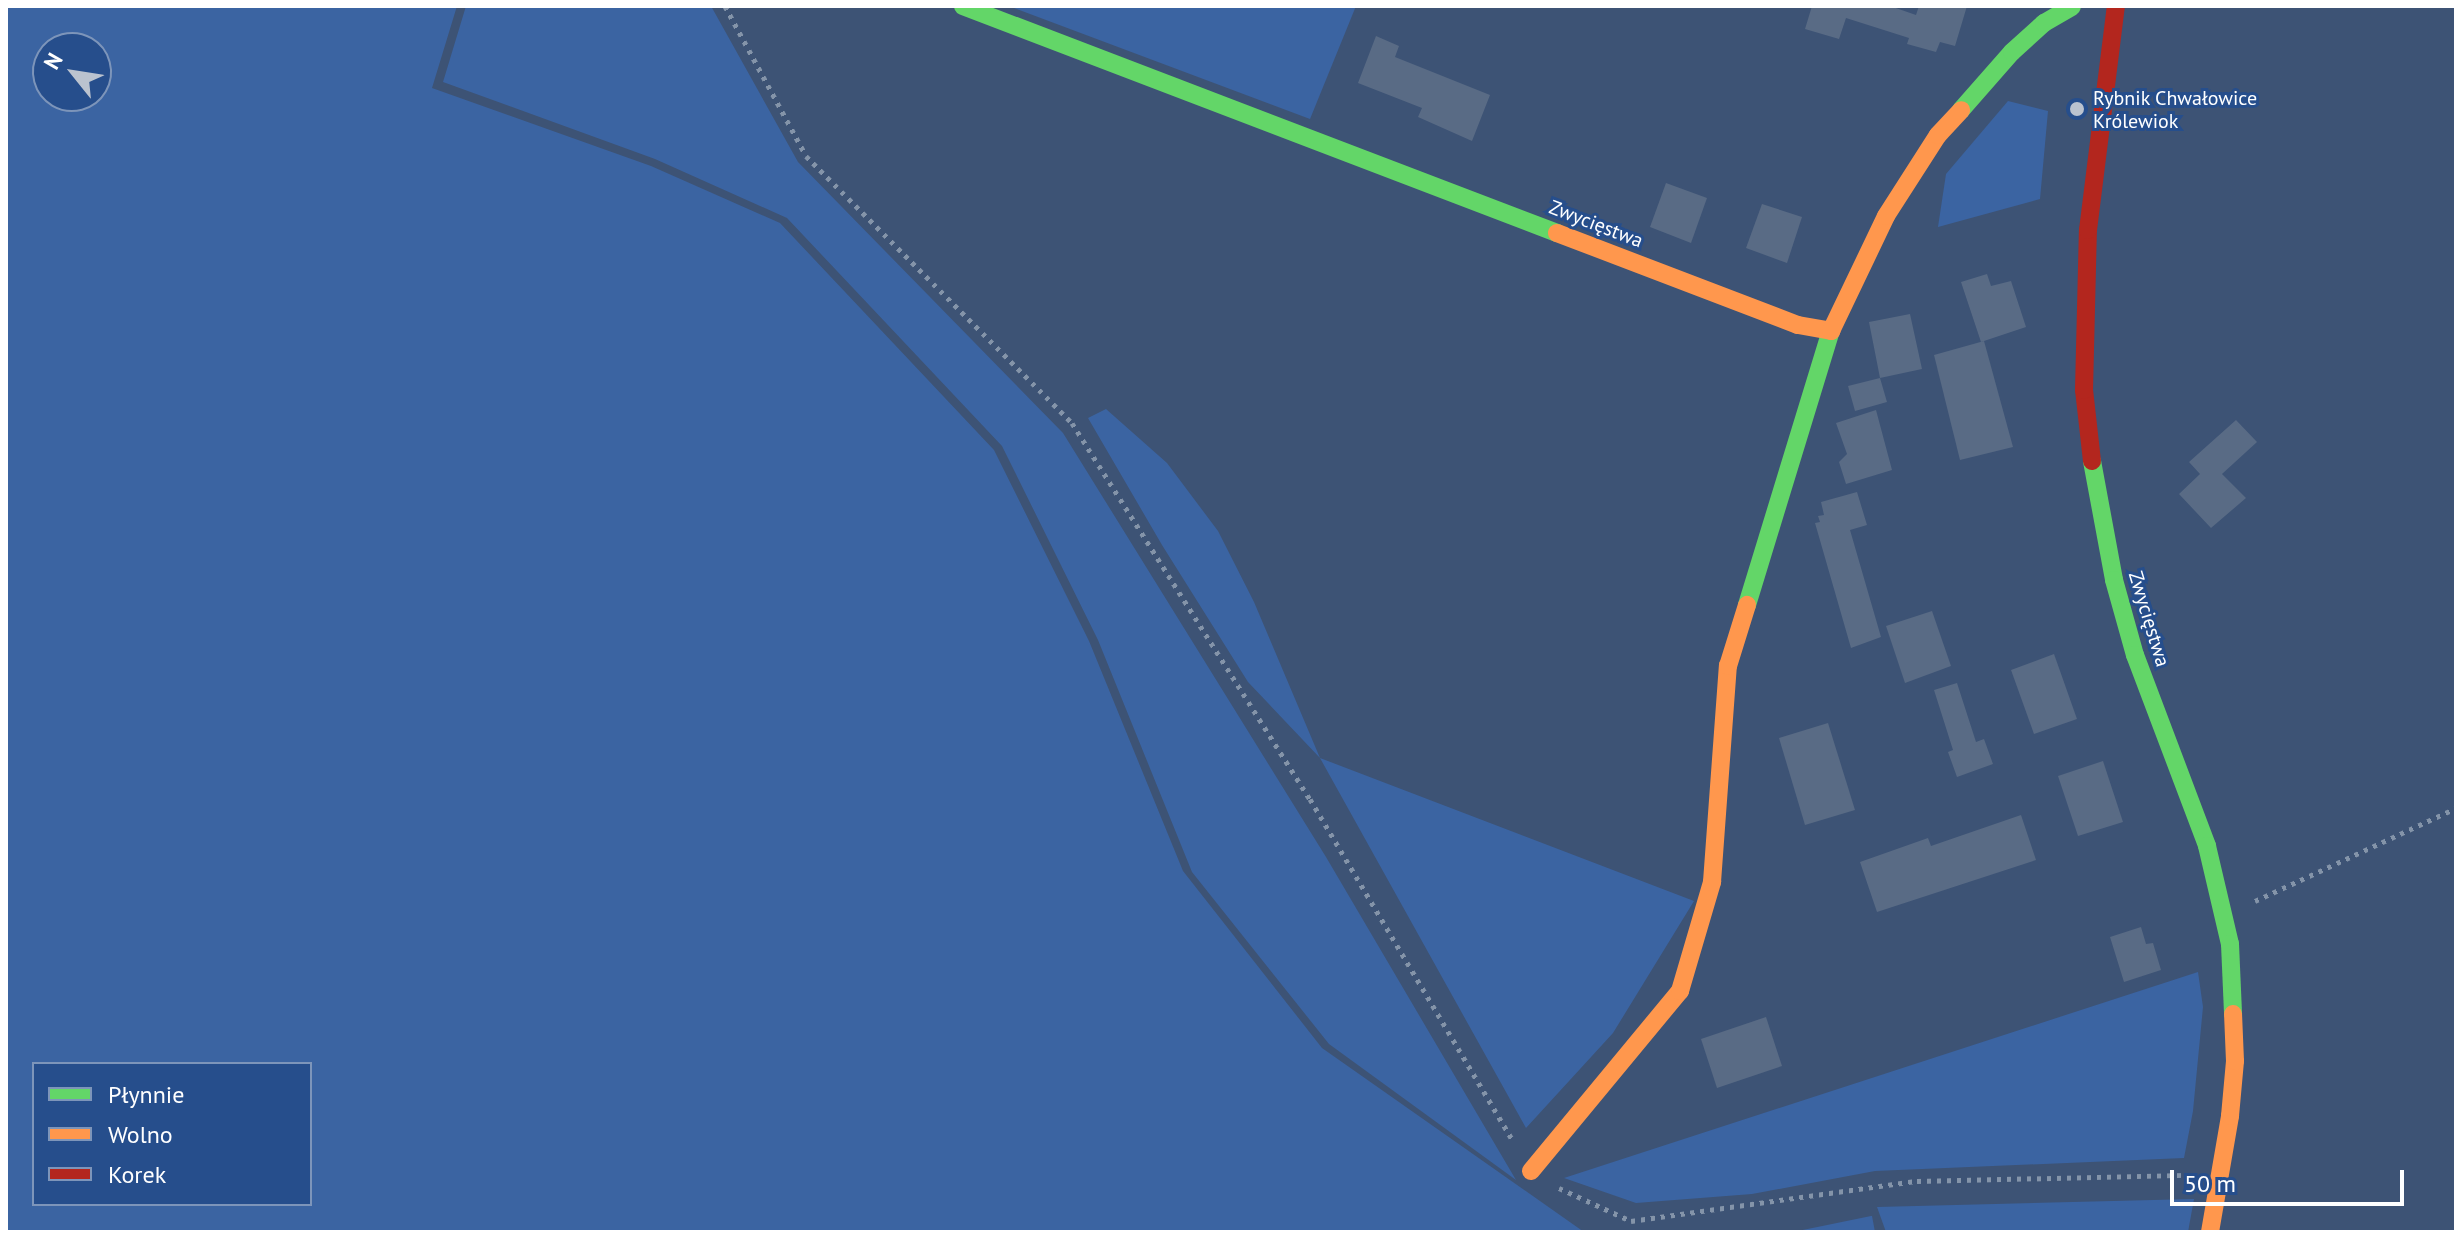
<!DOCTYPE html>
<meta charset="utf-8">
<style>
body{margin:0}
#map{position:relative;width:2462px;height:1238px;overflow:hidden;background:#3d5375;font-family:"PT Sans",sans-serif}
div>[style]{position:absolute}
.green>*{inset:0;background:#3b64a2}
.building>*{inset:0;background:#596b85}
.path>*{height:5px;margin-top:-2.5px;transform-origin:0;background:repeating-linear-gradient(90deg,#8494a9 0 4px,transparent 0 10px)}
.fast>*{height:18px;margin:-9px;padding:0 9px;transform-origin:9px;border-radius:9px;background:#63d668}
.slow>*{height:18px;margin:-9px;padding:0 9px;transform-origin:9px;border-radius:9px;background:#ff974d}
.jam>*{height:18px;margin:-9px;padding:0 9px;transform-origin:9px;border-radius:9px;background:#b3261e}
.dots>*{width:22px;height:22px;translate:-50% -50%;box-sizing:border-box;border:4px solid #264e8c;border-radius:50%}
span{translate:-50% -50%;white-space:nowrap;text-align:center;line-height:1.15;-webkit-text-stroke:6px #264e8c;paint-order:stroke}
.poi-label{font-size:20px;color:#fff}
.left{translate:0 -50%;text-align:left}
.street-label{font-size:20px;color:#fff}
.frame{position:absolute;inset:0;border:8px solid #fff;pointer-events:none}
.legend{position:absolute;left:32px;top:1062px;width:280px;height:144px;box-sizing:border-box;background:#264e8c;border:2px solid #7d95ba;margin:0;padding:10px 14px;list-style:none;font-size:24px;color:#fff}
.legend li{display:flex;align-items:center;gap:16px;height:40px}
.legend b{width:40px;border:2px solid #7d95ba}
.north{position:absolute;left:32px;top:32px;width:80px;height:80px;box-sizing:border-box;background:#264e8c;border:2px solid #7d95ba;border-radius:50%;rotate:300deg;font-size:22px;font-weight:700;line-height:32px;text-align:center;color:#fff}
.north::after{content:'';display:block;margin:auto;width:28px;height:36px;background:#bbc3cf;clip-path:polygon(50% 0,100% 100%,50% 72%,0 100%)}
.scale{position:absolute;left:2170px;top:1170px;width:234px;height:36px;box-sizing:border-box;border:4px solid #fff;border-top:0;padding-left:10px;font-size:24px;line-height:28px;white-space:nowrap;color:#fff;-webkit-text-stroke:6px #264e8c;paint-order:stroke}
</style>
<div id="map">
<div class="green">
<div style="clip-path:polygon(evenodd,6px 6px,457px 6px,432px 88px,651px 166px,780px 223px,994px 450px,1089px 641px,1183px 871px,1322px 1048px,1584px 1232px,6px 1232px,6px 6px,96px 48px,96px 96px,48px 96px,48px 48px,96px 48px,6px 6px,310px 1064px,310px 1204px,34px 1204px,34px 1064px,310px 1064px)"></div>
<div style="clip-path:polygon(466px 6px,711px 6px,798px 162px,1063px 433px,1326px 857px,1516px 1180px,1329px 1044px,1192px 872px,1098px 640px,1002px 446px,787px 218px,655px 159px,443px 82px)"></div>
<div style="clip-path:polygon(1009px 6px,1356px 6px,1310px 119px)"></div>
<div style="clip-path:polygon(2008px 101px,2048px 111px,2040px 199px,1938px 227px,1946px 174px)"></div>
<div style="clip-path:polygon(1106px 409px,1167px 463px,1218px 531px,1254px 602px,1320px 758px,1694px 901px,1613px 1033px,1526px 1128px,1320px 758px,1248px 682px,1162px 545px,1088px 418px)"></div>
<div style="clip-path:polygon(2198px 972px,2203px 1007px,2193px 1111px,2184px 1158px,1875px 1171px,1752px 1194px,1636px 1203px,1564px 1178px)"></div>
<div style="clip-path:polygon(2194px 1199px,2188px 1232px,1886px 1232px,1877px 1207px)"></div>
<div style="clip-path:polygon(1872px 1216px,1875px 1232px,1793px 1232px,1871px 1216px)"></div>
</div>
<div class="building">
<div style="clip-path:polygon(1812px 6px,1890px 6px,1916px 15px,1919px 6px,1967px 6px,1955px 46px,1940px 42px,1936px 52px,1907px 44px,1909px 38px,1846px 18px,1839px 39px,1805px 29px)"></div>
<div style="clip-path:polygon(1376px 36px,1399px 46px,1395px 57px,1490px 95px,1472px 141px,1418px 117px,1422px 108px,1358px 83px)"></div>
<div style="clip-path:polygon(1666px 183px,1707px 198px,1691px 243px,1650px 227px)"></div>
<div style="clip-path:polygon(1762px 204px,1802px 217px,1787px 263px,1746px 248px)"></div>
<div style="clip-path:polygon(1987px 274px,1991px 286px,2011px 281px,2026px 327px,1981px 342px,1961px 282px)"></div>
<div style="clip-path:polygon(1910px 314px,1922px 369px,1880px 378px,1887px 402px,1855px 411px,1848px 386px,1880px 378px,1869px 322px)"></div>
<div style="clip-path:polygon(1984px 341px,2013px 447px,1960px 460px,1934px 355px)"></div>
<div style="clip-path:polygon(1876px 410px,1892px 470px,1846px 484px,1839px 462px,1847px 454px,1836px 423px)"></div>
<div style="clip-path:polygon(2236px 420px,2257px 442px,2222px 474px,2246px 498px,2211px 528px,2179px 494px,2200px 474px,2189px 462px)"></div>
<div style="clip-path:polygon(1857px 492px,1867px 525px,1850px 530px,1881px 637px,1851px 648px,1815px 523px,1820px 522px,1818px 516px,1824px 515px,1821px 502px)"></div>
<div style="clip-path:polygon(1932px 611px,1951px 666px,1905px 683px,1886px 626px)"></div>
<div style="clip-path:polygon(2054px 654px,2077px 719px,2034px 734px,2011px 670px)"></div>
<div style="clip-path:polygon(1957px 683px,1976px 742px,1984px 739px,1993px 764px,1957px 777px,1948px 752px,1953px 750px,1934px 690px)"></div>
<div style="clip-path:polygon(1828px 723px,1855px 810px,1805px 825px,1779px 738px)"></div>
<div style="clip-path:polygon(2103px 761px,2123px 822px,2078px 836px,2058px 776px)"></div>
<div style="clip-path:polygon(2021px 815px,2036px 860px,1877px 912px,1860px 862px,1928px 838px,1931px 846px)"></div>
<div style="clip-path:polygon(2141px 927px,2146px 944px,2153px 943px,2161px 970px,2124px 982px,2110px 937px)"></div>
<div style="clip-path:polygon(1766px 1017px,1782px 1066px,1717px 1088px,1701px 1039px)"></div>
</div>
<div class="path">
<div style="left:725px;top:6px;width:170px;rotate:61.6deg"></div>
<div style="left:806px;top:156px;width:377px;rotate:45.1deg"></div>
<div style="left:1072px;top:423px;width:445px;rotate:57.7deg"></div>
<div style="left:1310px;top:799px;width:395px;rotate:59.3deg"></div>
<div style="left:2255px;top:901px;width:221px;rotate:-24.8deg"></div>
<div style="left:1559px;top:1188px;width:79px;rotate:24.6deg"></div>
<div style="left:1631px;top:1221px;width:289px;rotate:-8deg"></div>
<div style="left:1917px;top:1181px;width:270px;rotate:-1.3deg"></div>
</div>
<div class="fast">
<div style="left:963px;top:6px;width:636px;rotate:20.91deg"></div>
<div style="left:1961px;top:110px;width:77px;rotate:-48.7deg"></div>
<div style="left:2012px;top:52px;width:43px;rotate:-42.2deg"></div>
<div style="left:2044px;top:23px;width:32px;rotate:-30deg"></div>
<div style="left:2092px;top:461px;width:121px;rotate:79.5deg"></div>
<div style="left:2114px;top:580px;width:78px;rotate:74.4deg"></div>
<div style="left:2135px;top:655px;width:204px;rotate:69.3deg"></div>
<div style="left:2207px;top:846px;width:101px;rotate:76.8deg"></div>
<div style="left:2230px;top:944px;width:70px;rotate:87.5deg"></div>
<div style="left:1747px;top:605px;width:287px;rotate:-73deg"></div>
</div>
<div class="slow">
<div style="left:1557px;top:233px;width:258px;rotate:20.9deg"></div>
<div style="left:1798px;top:325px;width:34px;rotate:10deg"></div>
<div style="left:1831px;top:331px;width:127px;rotate:-64.4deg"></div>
<div style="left:1886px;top:216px;width:96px;rotate:-57.3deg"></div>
<div style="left:1938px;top:135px;width:34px;rotate:-47deg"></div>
<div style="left:1531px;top:1171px;width:234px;rotate:-50.4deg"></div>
<div style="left:1680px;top:991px;width:114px;rotate:-73.6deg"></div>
<div style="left:1712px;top:882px;width:217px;rotate:-85.8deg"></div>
<div style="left:1728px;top:666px;width:64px;rotate:-72.7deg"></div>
<div style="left:2210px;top:1232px;width:118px;rotate:-80.2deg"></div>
<div style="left:2230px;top:1116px;width:55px;rotate:-84.8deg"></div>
<div style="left:2235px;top:1061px;width:47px;rotate:-92.4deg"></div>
</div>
<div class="jam">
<div style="left:2092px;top:461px;width:71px;rotate:-96.4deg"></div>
<div style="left:2084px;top:390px;width:160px;rotate:-88.6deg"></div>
<div style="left:2088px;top:230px;width:226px;rotate:-82.9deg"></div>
</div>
<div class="dots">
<div style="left:2077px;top:109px;background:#bbc3cf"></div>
</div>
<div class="poi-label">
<span class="left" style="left:2093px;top:110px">Rybnik Chwałowice<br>Królewiok</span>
</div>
<div class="street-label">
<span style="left:1596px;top:224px;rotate:21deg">Zwycięstwa</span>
<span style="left:2149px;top:619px;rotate:73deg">Zwycięstwa</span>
</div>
<div class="frame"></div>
<ul class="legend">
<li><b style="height:10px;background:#63d668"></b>Płynnie</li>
<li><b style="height:10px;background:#ff974d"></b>Wolno</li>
<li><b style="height:10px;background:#b3261e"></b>Korek</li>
</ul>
<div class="north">N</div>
<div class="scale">50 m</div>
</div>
